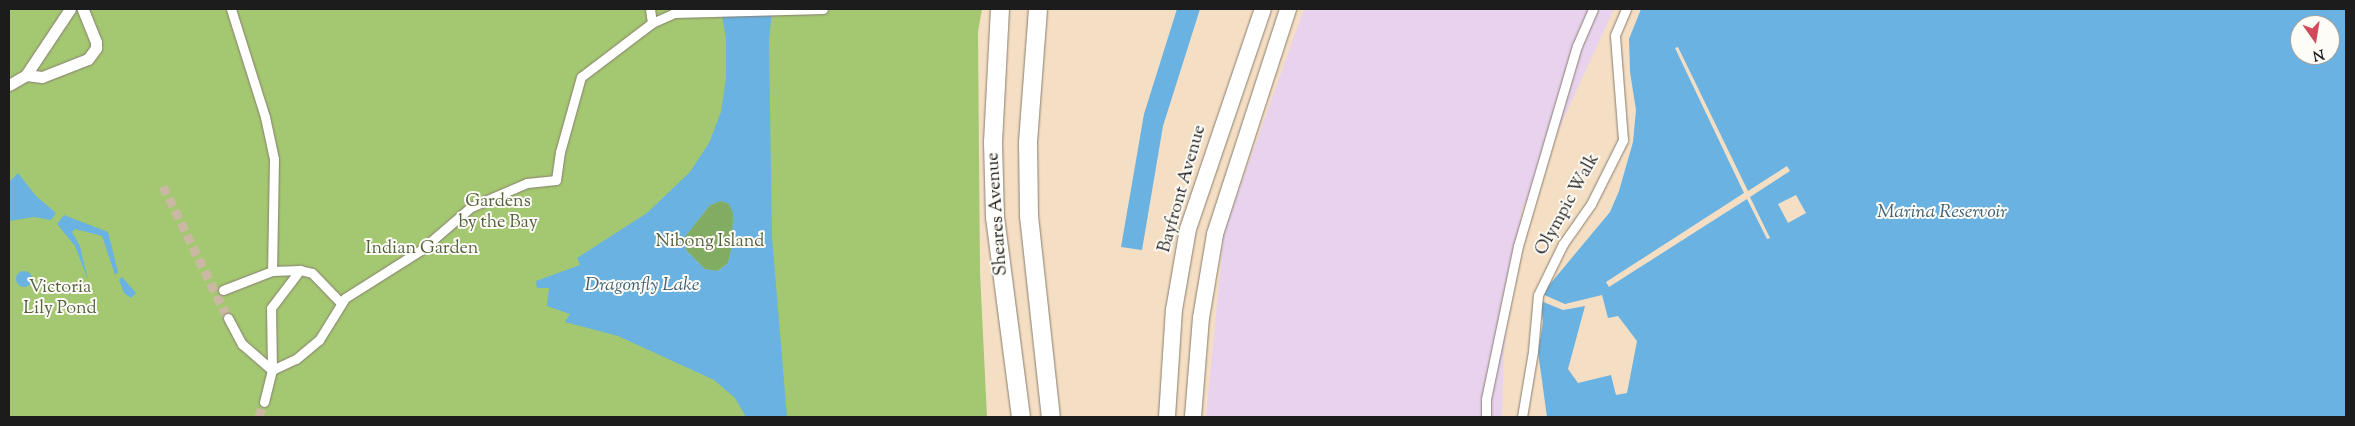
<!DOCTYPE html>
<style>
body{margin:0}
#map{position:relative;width:2355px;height:426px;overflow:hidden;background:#f5dfc4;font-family:"Sorts Mill Goudy",serif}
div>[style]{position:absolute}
.built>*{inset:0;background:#e8d2ee}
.green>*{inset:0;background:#a4c871}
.forest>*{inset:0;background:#83ac63}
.water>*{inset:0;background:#69b2e1}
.round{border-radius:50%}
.pier>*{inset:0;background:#f5dfc4}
.pedestrian-tunnel>*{height:9px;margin-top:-4.5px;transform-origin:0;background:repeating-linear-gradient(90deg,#cab8a2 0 9px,transparent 0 13.5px)}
.roads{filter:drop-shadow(0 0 1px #887e70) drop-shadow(0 0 1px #887e70)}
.pedestrian>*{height:9px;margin:-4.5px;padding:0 4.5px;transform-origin:4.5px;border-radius:4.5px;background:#fff}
.minor>*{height:11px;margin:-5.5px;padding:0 5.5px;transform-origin:5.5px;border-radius:5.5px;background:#fff}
.secondary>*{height:16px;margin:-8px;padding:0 8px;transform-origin:8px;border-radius:8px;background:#fff}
.primary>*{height:18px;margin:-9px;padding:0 9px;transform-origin:9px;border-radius:9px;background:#fff}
span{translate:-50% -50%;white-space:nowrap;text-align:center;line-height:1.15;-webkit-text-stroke:4px #fdfcf7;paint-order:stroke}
.street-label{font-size:18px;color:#1c1c1c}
.park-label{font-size:18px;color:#52613e}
.water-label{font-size:19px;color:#3f6075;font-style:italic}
.frame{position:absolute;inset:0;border:10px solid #1c1c1c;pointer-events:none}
.north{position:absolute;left:2290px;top:15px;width:50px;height:50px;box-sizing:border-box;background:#fdfcf7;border:1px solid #a3a29f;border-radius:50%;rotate:167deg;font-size:14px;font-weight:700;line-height:20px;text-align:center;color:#1c1c1c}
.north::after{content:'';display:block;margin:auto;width:18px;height:22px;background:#d1495b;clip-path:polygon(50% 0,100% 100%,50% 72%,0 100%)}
</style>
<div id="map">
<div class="built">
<div style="clip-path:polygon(1304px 9px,1614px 9px,1522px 209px,1504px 351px,1502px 417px,1206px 417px,1224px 232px)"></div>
</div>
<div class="green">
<div style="clip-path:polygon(9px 9px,982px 9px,978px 32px,980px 272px,987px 417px,9px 417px)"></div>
</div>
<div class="forest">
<div style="clip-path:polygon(721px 201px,730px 204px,733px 213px,732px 245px,728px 263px,717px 271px,705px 269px,686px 250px,684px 238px,710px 205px)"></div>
</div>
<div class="water">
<div style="clip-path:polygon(evenodd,721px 9px,772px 9px,769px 41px,772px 237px,787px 417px,746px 417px,735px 398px,714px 380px,618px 336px,565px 322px,570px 314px,547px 306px,549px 288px,537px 288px,536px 281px,580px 265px,577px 258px,647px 213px,690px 172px,709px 143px,721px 112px,726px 78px,726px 39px,721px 9px,721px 201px,729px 204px,733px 213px,732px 245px,728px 263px,718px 271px,705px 269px,686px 250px,684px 238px,710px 205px,721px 201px)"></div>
<div style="clip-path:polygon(1177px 9px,1200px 9px,1163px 126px,1142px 250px,1121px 247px,1144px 114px)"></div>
<div style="clip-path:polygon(evenodd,1641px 9px,2346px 9px,2346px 417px,1547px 417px,1538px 352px,1543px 322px,1540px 296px,1610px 212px,1619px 191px,1633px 142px,1636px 110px,1630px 72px,1629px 39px,1641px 9px,2300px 25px,2330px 25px,2330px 55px,2300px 55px,2300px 25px)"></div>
<div style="clip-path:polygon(18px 173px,36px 196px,56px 213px,51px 220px,34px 217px,9px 221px,9px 182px)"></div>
<div style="clip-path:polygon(64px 215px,108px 232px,118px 272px,115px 275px,102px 236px,75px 229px,72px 232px,80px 246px,88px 280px,75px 246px,57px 224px)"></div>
<div class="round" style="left:16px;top:271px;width:16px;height:16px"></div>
<div style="clip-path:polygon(122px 277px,136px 293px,131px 298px,124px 293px,119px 280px)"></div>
</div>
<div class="pier">
<div style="clip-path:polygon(1678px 47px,1748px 191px,1787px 166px,1790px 171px,1750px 197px,1770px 238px,1767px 239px,1747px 199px,1609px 287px,1606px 282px,1744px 193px,1675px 48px)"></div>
<div style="clip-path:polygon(1796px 195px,1806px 213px,1788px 223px,1778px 204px)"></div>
<div style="clip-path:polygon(1542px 294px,1565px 304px,1602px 295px,1608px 318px,1618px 316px,1637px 341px,1627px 393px,1616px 395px,1611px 375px,1578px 383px,1568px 369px,1585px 306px,1563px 310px,1541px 301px)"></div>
</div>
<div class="pedestrian-tunnel">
<div style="left:163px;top:186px;width:147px;rotate:63.8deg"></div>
<div style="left:259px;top:417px;width:16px;rotate:-72deg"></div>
</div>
<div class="roads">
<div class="pedestrian">
<div style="left:231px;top:9px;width:113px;rotate:72.5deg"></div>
<div style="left:265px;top:117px;width:43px;rotate:77.9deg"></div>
<div style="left:274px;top:159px;width:112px;rotate:91deg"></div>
<div style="left:652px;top:23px;width:24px;rotate:-24deg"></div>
<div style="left:674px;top:13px;width:149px;rotate:-1.5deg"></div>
<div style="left:223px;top:290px;width:53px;rotate:-21.2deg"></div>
<div style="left:272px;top:271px;width:28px;rotate:-2deg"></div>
<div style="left:300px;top:270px;width:12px;rotate:14deg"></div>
<div style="left:312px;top:273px;width:42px;rotate:46deg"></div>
<div style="left:228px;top:318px;width:30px;rotate:62deg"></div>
<div style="left:242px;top:344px;width:40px;rotate:41deg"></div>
<div style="left:272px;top:370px;width:26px;rotate:-25deg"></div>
<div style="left:296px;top:359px;width:30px;rotate:-40deg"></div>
<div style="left:319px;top:340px;width:49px;rotate:-58.2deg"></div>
<div style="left:345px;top:298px;width:90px;rotate:-32.3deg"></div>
<div style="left:421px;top:250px;width:66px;rotate:-40.7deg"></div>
<div style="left:471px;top:207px;width:61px;rotate:-23.2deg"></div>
<div style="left:527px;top:183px;width:29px;rotate:-6deg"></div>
<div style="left:556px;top:180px;width:28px;rotate:-82deg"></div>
<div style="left:560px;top:152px;width:78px;rotate:-74.4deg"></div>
<div style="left:581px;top:77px;width:89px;rotate:-37.3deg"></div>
<div style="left:652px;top:23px;width:14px;rotate:-98deg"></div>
<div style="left:264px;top:402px;width:33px;rotate:-76deg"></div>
<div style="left:272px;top:370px;width:62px;rotate:-90.9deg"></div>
<div style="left:271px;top:308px;width:48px;rotate:-52.7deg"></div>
<div style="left:1486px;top:417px;width:18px;rotate:-90deg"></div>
<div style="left:1486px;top:399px;width:156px;rotate:-78.2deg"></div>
<div style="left:1518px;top:246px;width:209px;rotate:-73.6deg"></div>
<div style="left:1577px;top:46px;width:40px;rotate:-66.6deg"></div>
<div style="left:1522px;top:417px;width:67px;rotate:-80.5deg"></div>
<div style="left:1533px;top:351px;width:56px;rotate:-84.9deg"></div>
<div style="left:1538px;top:295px;width:57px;rotate:-63.9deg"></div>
<div style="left:1563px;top:244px;width:49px;rotate:-55deg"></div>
<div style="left:1591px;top:204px;width:72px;rotate:-63.4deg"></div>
<div style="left:1623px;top:140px;width:105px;rotate:-94.4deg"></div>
<div style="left:1615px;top:35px;width:28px;rotate:-67deg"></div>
</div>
<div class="minor">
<div style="left:26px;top:75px;width:16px;rotate:7deg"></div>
<div style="left:42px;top:77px;width:49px;rotate:-21.4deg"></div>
<div style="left:88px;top:59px;width:14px;rotate:-54deg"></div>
<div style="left:96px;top:48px;width:6px;rotate:-90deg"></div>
<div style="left:96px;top:42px;width:35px;rotate:-112deg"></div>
<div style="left:9px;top:85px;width:20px;rotate:-30deg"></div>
<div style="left:26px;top:75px;width:79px;rotate:-56.3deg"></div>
</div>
<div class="secondary">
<div style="left:1167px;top:417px;width:107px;rotate:-86.3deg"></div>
<div style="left:1174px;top:310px;width:82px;rotate:-80.2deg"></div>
<div style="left:1188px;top:229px;width:232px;rotate:-71.2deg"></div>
<div style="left:1193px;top:417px;width:99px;rotate:-85.4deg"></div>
<div style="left:1201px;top:318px;width:85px;rotate:-80.5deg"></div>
<div style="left:1215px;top:234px;width:237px;rotate:-72deg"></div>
</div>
<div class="primary">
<div style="left:1000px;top:9px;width:133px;rotate:93deg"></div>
<div style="left:993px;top:142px;width:75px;rotate:88.5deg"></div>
<div style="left:995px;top:217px;width:202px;rotate:82.6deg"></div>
<div style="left:1038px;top:9px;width:134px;rotate:94.3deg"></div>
<div style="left:1028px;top:143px;width:73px;rotate:89.2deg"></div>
<div style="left:1029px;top:216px;width:202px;rotate:83.8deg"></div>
</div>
</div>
<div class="street-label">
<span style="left:1183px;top:189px;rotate:-74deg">Bayfront Avenue</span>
<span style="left:1568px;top:205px;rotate:-61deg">Olympic Walk</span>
<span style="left:998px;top:214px;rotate:-94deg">Sheares Avenue</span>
</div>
<div class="park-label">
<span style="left:498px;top:213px">Gardens<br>by the Bay</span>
<span style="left:710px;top:242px">Nibong Island</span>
<span style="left:422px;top:249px">Indian Garden</span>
<span style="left:60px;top:299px">Victoria<br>Lily Pond</span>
</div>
<div class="water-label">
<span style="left:1942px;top:213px">Marina Reservoir</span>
<span style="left:642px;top:286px">Dragonfly Lake</span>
</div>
<div class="frame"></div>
<div class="north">N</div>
</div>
